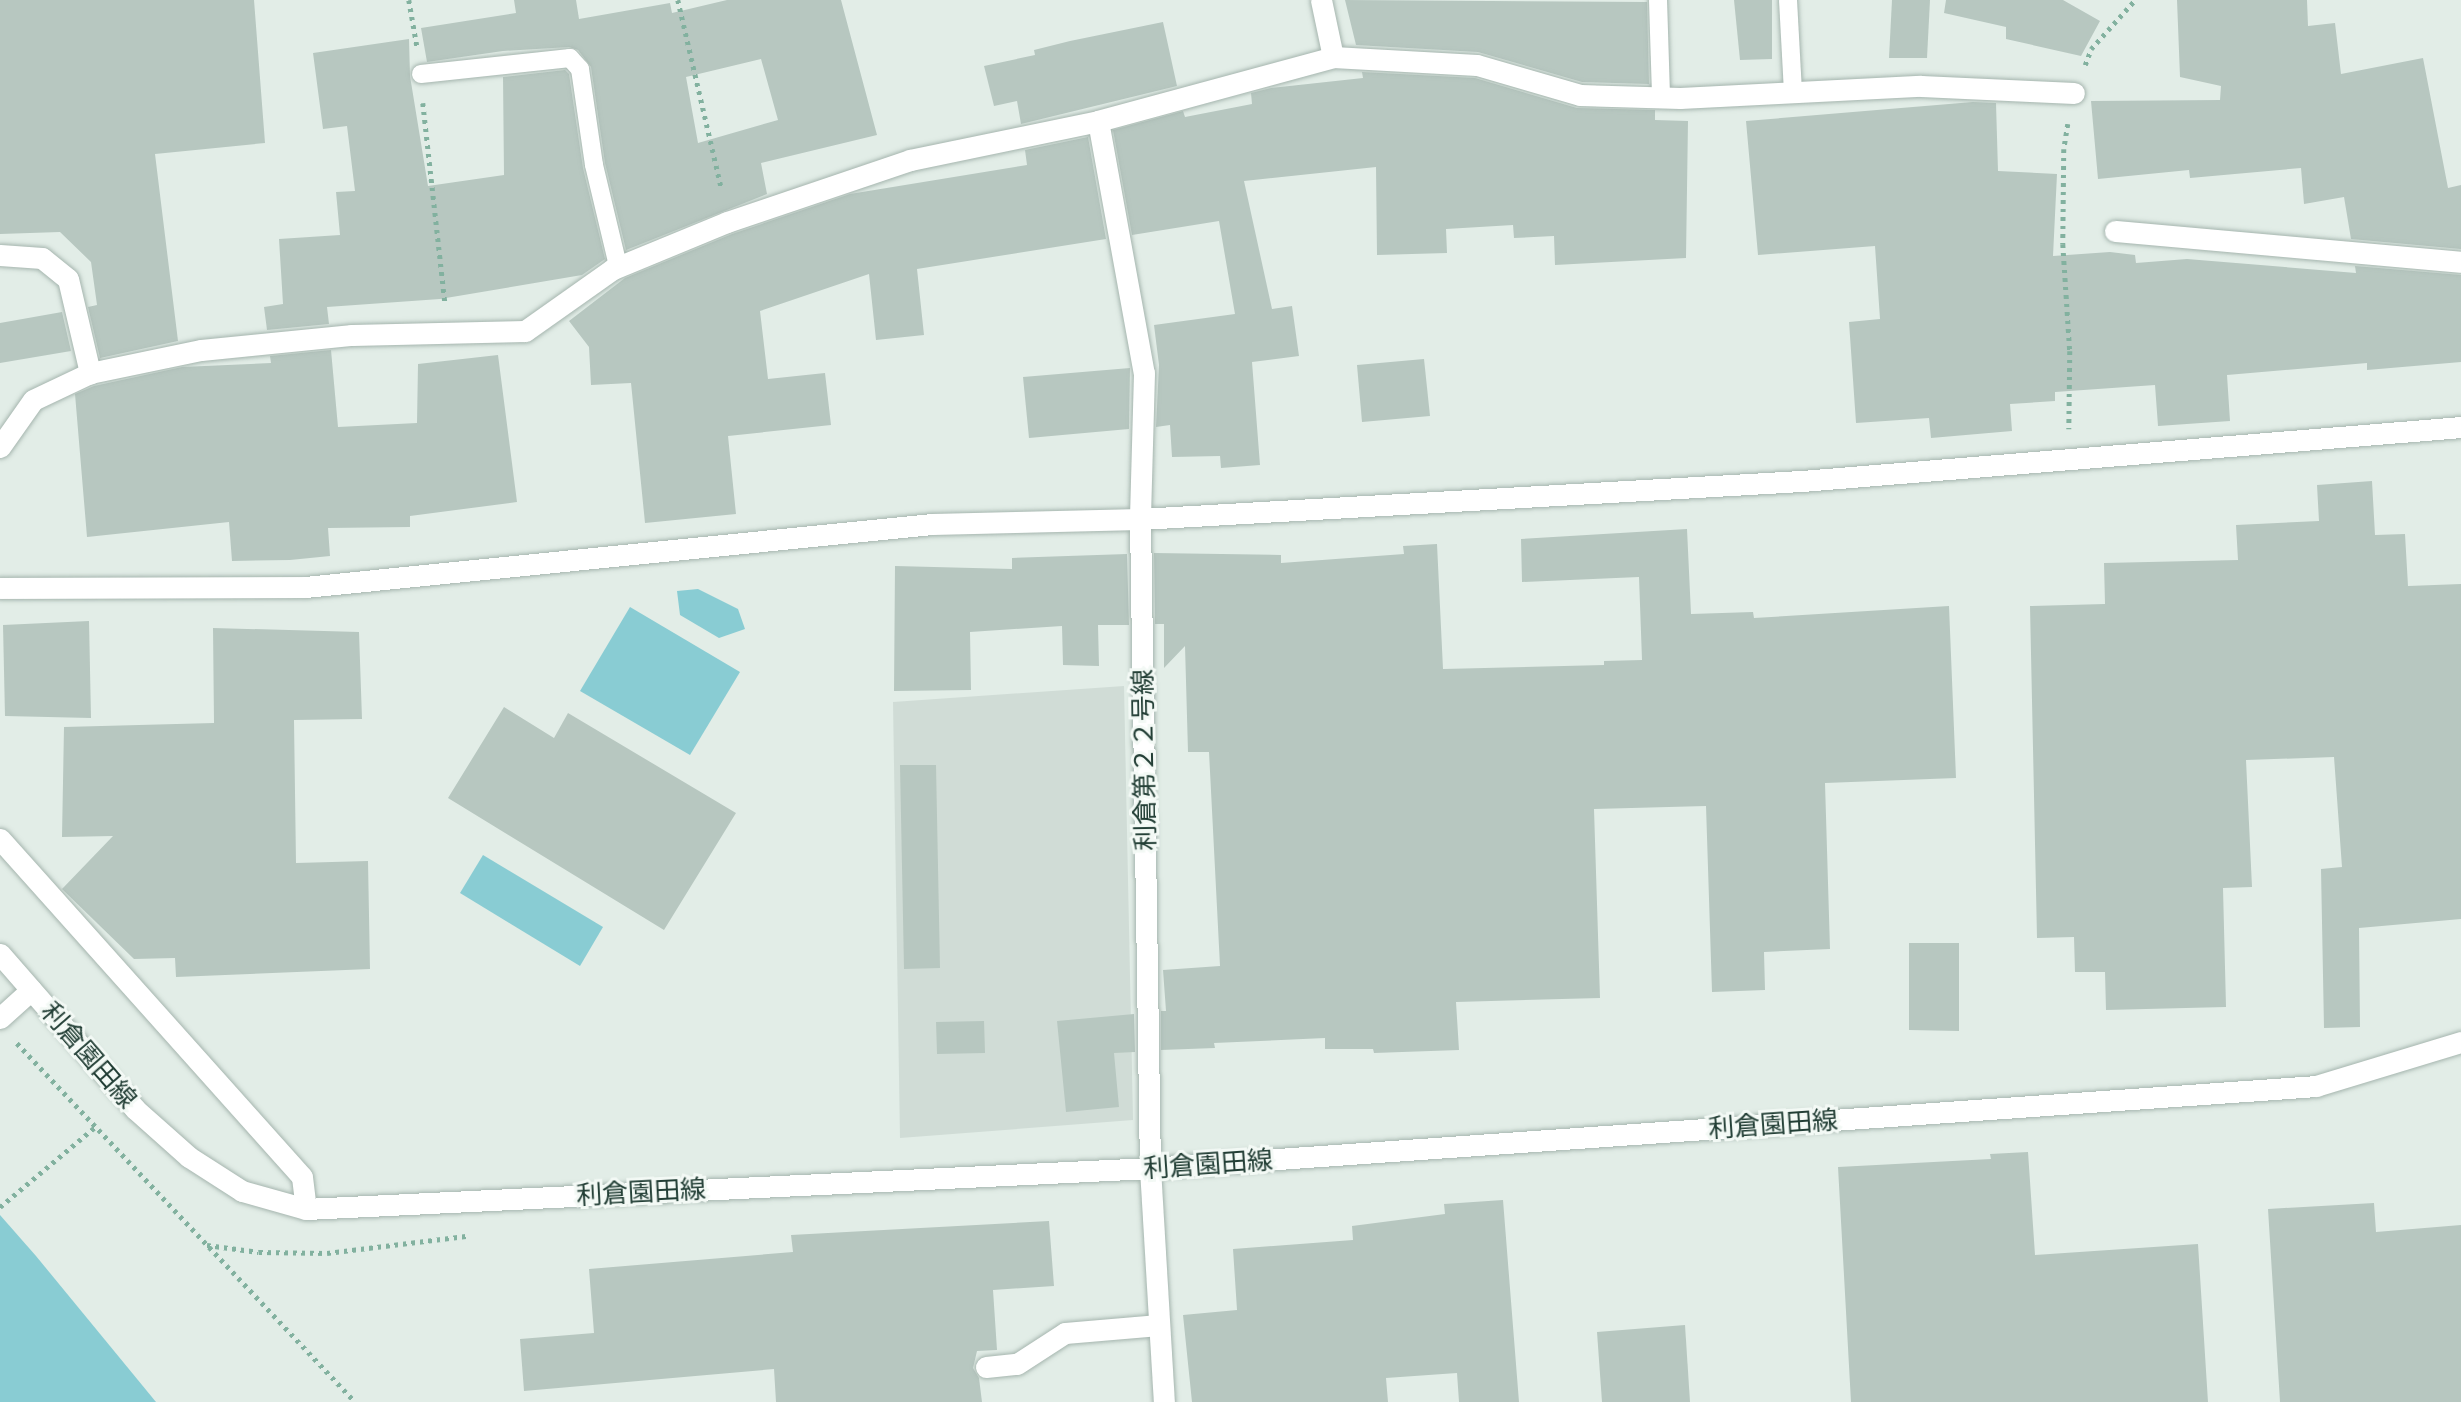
<!DOCTYPE html>
<meta charset="utf-8">
<style>
body{margin:0}
#map{position:relative;width:2461px;height:1402px;overflow:hidden;background:#e2ede7;font-family:"Titillium Web","Noto Sans JP",sans-serif}
div>[style]{position:absolute}
.built>*{inset:0;background:#d0dcd6}
.water>*{inset:0;background:#89ccd3}
.building>*{inset:0;background:#b7c7c0}
.path>*{height:4.5px;margin-top:-2.25px;transform-origin:0;background:repeating-linear-gradient(90deg,#82b19f 0 3.5px,transparent 0 8.5px)}
.roads{filter:drop-shadow(0 0 2px #a5b5ae) drop-shadow(0 0 2px #a5b5ae)}
.lane>*{height:18px;margin:-9px;padding:0 9px;transform-origin:9px;border-radius:9px;background:#fff}
.street>*{height:21px;margin:-10.5px;padding:0 10.5px;transform-origin:10.5px;border-radius:10.5px;background:#fff}
.secondary>*{height:21px;margin:-10.5px;padding:0 10.5px;transform-origin:10.5px;border-radius:10.5px;background:#fff}
span{translate:-50% -50%;white-space:nowrap;text-align:center;line-height:1.15;-webkit-text-stroke:6px #f3f9f5;paint-order:stroke}
.street-label{font-size:26px;color:#223e35}
</style>
<div id="map">
<div class="built">
<div style="clip-path:polygon(1124px 686px,1133px 1120px,900px 1138px,893px 702px)"></div>
</div>
<div class="water">
<div style="clip-path:polygon(698px 589px,738px 609px,745px 629px,719px 638px,680px 615px,677px 591px)"></div>
<div style="clip-path:polygon(630px 607px,740px 672px,690px 755px,580px 691px)"></div>
<div style="clip-path:polygon(483px 855px,603px 927px,580px 966px,460px 893px)"></div>
<div style="clip-path:polygon(0 1215px,36px 1256px,156px 1402px,0 1402px)"></div>
</div>
<div class="building">
<div style="clip-path:polygon(0 0,254px 0,265px 143px,155px 154px,178px 341px,100px 358px,88px 307px,97px 305px,91px 262px,60px 232px,0 234px)"></div>
<div style="clip-path:polygon(evenodd,514px 0,576px 0,579px 19px,670px 3px,672px 13px,727px 0,841px 0,877px 135px,761px 163px,767px 194px,626px 250px,605px 163px,591px 67px,578px 50px,569px 47px,503px 51px,427px 62px,421px 28px,516px 13px,514px 0,761px 59px,778px 120px,698px 143px,686px 77px,761px 59px)"></div>
<div style="clip-path:polygon(1345px 0,1647px 2px,1649px 84px,1582px 82px,1478px 52px,1356px 45px)"></div>
<div style="clip-path:polygon(1734px 0,1772px 0,1772px 59px,1740px 60px)"></div>
<div style="clip-path:polygon(1892px 0,1930px 0,1927px 58px,1889px 58px)"></div>
<div style="clip-path:polygon(1946px 0,2063px 0,2100px 21px,2081px 56px,2006px 39px,2006px 27px,1944px 13px)"></div>
<div style="clip-path:polygon(2177px 0,2307px 0,2308px 26px,2335px 23px,2341px 74px,2423px 58px,2448px 188px,2461px 185px,2461px 249px,2351px 239px,2344px 197px,2304px 204px,2301px 168px,2190px 178px,2189px 170px,2098px 179px,2091px 101px,2220px 100px,2221px 86px,2180px 77px)"></div>
<div style="clip-path:polygon(1163px 22px,1177px 86px,1021px 124px,1017px 101px,994px 106px,984px 66px,1035px 55px,1034px 50px,1070px 41px)"></div>
<div style="clip-path:polygon(409px 39px,410px 76px,428px 186px,504px 175px,503px 77px,565px 70px,569px 74px,583px 168px,605px 259px,582px 275px,440px 299px,327px 307px,329px 324px,267px 330px,264px 307px,283px 304px,279px 239px,340px 235px,336px 192px,355px 191px,347px 126px,323px 129px,313px 53px)"></div>
<div style="clip-path:polygon(1362px 72px,1475px 78px,1577px 108px,1655px 110px,1655px 120px,1688px 121px,1686px 258px,1555px 265px,1554px 236px,1514px 238px,1513px 225px,1446px 229px,1447px 253px,1377px 255px,1376px 167px,1244px 181px,1272px 309px,1292px 306px,1299px 356px,1252px 362px,1260px 465px,1221px 468px,1220px 456px,1172px 457px,1170px 425px,1156px 427px,1159px 365px,1154px 325px,1235px 314px,1219px 221px,1132px 235px,1113px 130px,1183px 111px,1185px 117px,1252px 104px,1251px 93px,1271px 88px,1363px 78px)"></div>
<div style="clip-path:polygon(1973px 102px,1996px 103px,1998px 171px,2057px 174px,2053px 256px,2110px 252px,2135px 255px,2136px 263px,2187px 259px,2356px 273px,2355px 266px,2461px 275px,2461px 362px,2367px 370px,2367px 363px,2227px 375px,2230px 421px,2158px 426px,2155px 385px,2055px 392px,2055px 401px,2010px 404px,2012px 431px,1931px 438px,1929px 418px,1856px 423px,1849px 322px,1880px 319px,1875px 246px,1758px 255px,1746px 121px)"></div>
<div style="clip-path:polygon(1088px 137px,1106px 239px,917px 269px,924px 335px,876px 340px,869px 274px,760px 311px,768px 379px,825px 373px,831px 425px,728px 436px,736px 514px,645px 523px,631px 383px,591px 385px,589px 347px,569px 321px,625px 278px,732px 234px,850px 194px,1027px 165px,1025px 150px)"></div>
<div style="clip-path:polygon(62px 312px,71px 351px,0 363px,0 323px)"></div>
<div style="clip-path:polygon(331px 350px,338px 427px,417px 423px,418px 364px,498px 355px,517px 502px,410px 516px,410px 527px,328px 528px,330px 556px,290px 560px,232px 561px,229px 522px,87px 537px,75px 394px,94px 386px,182px 367px,271px 363px,270px 356px)"></div>
<div style="clip-path:polygon(1424px 359px,1430px 416px,1362px 422px,1357px 365px)"></div>
<div style="clip-path:polygon(1130px 368px,1129px 429px,1029px 438px,1023px 377px)"></div>
<div style="clip-path:polygon(2372px 481px,2375px 535px,2405px 534px,2408px 586px,2461px 584px,2461px 919px,2359px 928px,2360px 1027px,2324px 1028px,2321px 869px,2342px 867px,2334px 757px,2246px 760px,2252px 887px,2223px 888px,2226px 1007px,2106px 1010px,2105px 972px,2075px 972px,2074px 937px,2037px 938px,2030px 606px,2105px 604px,2104px 563px,2238px 560px,2236px 525px,2319px 521px,2317px 485px)"></div>
<div style="clip-path:polygon(1687px 529px,1691px 614px,1753px 612px,1754px 618px,1949px 606px,1956px 778px,1825px 783px,1830px 949px,1764px 952px,1765px 990px,1712px 992px,1706px 806px,1594px 809px,1600px 998px,1456px 1002px,1459px 1050px,1374px 1053px,1373px 1049px,1325px 1049px,1325px 1038px,1214px 1043px,1215px 1048px,1161px 1050px,1161px 1011px,1166px 1011px,1163px 970px,1220px 966px,1209px 752px,1188px 752px,1185px 646px,1164px 668px,1164px 624px,1155px 624px,1154px 553px,1281px 555px,1281px 563px,1404px 554px,1403px 546px,1437px 544px,1443px 669px,1604px 665px,1604px 661px,1642px 660px,1639px 577px,1522px 582px,1521px 539px)"></div>
<div style="clip-path:polygon(1127px 554px,1129px 625px,1098px 625px,1099px 666px,1063px 665px,1062px 626px,970px 632px,971px 690px,894px 691px,895px 566px,1012px 569px,1012px 558px)"></div>
<div style="clip-path:polygon(89px 621px,91px 718px,5px 716px,3px 625px)"></div>
<div style="clip-path:polygon(213px 628px,359px 632px,362px 719px,294px 720px,296px 863px,368px 861px,370px 969px,176px 977px,175px 958px,134px 959px,62px 889px,113px 836px,62px 837px,64px 727px,214px 723px)"></div>
<div style="clip-path:polygon(504px 707px,554px 738px,568px 713px,736px 813px,664px 930px,448px 798px)"></div>
<div style="clip-path:polygon(900px 765px,936px 765px,940px 968px,904px 969px)"></div>
<div style="clip-path:polygon(1909px 943px,1959px 943px,1959px 1031px,1909px 1030px)"></div>
<div style="clip-path:polygon(1134px 1014px,1135px 1052px,1114px 1053px,1119px 1107px,1066px 1112px,1057px 1021px)"></div>
<div style="clip-path:polygon(984px 1021px,985px 1053px,937px 1054px,936px 1022px)"></div>
<div style="clip-path:polygon(2028px 1152px,2035px 1255px,2198px 1244px,2208px 1402px,1851px 1402px,1838px 1167px,1991px 1159px,1990px 1154px)"></div>
<div style="clip-path:polygon(1503px 1200px,1519px 1402px,1459px 1402px,1457px 1373px,1386px 1378px,1388px 1402px,1192px 1402px,1183px 1315px,1237px 1310px,1233px 1249px,1353px 1240px,1352px 1226px,1445px 1214px,1444px 1204px)"></div>
<div style="clip-path:polygon(2374px 1203px,2376px 1232px,2461px 1225px,2461px 1402px,2280px 1402px,2268px 1209px)"></div>
<div style="clip-path:polygon(1049px 1221px,1054px 1286px,993px 1290px,997px 1350px,977px 1351px,973px 1368px,979px 1378px,982px 1402px,776px 1402px,774px 1369px,524px 1391px,520px 1339px,594px 1333px,589px 1269px,793px 1252px,791px 1235px)"></div>
<div style="clip-path:polygon(1685px 1325px,1690px 1402px,1602px 1402px,1597px 1332px)"></div>
</div>
<div class="path">
<div style="left:409px;top:0;width:47px;rotate:80.1deg"></div>
<div style="left:678px;top:0;width:195px;rotate:77deg"></div>
<div style="left:2085px;top:65px;width:17px;rotate:-69deg"></div>
<div style="left:2091px;top:49px;width:66px;rotate:-48.1deg"></div>
<div style="left:423px;top:103px;width:201px;rotate:83.7deg"></div>
<div style="left:2068px;top:124px;width:25px;rotate:99deg"></div>
<div style="left:2064px;top:149px;width:95px;rotate:90.6deg"></div>
<div style="left:2063px;top:244px;width:107px;rotate:86.3deg"></div>
<div style="left:2070px;top:351px;width:78px;rotate:90.7deg"></div>
<div style="left:17px;top:1043px;width:493px;rotate:46.7deg"></div>
<div style="left:0;top:1207px;width:124px;rotate:-40.1deg"></div>
<div style="left:207px;top:1245px;width:52px;rotate:7.7deg"></div>
<div style="left:259px;top:1252px;width:68px;rotate:0.8deg"></div>
<div style="left:327px;top:1253px;width:140px;rotate:-7deg"></div>
</div>
<div class="roads">
<div class="lane">
<div style="left:1658px;top:0;width:98px;rotate:88.2deg"></div>
<div style="left:1788px;top:0;width:93px;rotate:86.9deg"></div>
<div style="left:421px;top:74px;width:150px;rotate:-6.1deg"></div>
<div style="left:570px;top:58px;width:15px;rotate:48deg"></div>
<div style="left:580px;top:69px;width:97px;rotate:81.7deg"></div>
<div style="left:594px;top:165px;width:104px;rotate:76.6deg"></div>
</div>
<div class="street">
<div style="left:1321px;top:0;width:58px;rotate:78.1deg"></div>
<div style="left:1098px;top:121px;width:256px;rotate:79.7deg"></div>
<div style="left:1144px;top:373px;width:146px;rotate:91.6deg"></div>
<div style="left:1140px;top:519px;width:649px;rotate:89.12deg"></div>
<div style="left:1150px;top:1168px;width:234px;rotate:86.6deg"></div>
<div style="left:2115px;top:231px;width:347px;rotate:5.1deg"></div>
<div style="left:0;top:255px;width:42px;rotate:4.1deg"></div>
<div style="left:42px;top:258px;width:33px;rotate:39deg"></div>
<div style="left:68px;top:279px;width:97px;rotate:76.8deg"></div>
<div style="left:0;top:447px;width:57px;rotate:-54.9deg"></div>
<div style="left:33px;top:400px;width:63px;rotate:-25.3deg"></div>
<div style="left:90px;top:373px;width:113px;rotate:-11.7deg"></div>
<div style="left:201px;top:350px;width:152px;rotate:-5.7deg"></div>
<div style="left:352px;top:335px;width:173px;rotate:-1.3deg"></div>
<div style="left:525px;top:331px;width:108px;rotate:-35.2deg"></div>
<div style="left:613px;top:269px;width:123px;rotate:-22.4deg"></div>
<div style="left:727px;top:222px;width:193px;rotate:-18.7deg"></div>
<div style="left:910px;top:160px;width:192px;rotate:-11.7deg"></div>
<div style="left:1098px;top:121px;width:244px;rotate:-15.2deg"></div>
<div style="left:1333px;top:57px;width:144px;rotate:3.2deg"></div>
<div style="left:1477px;top:65px;width:107px;rotate:16.2deg"></div>
<div style="left:1580px;top:95px;width:100px;rotate:1.7deg"></div>
<div style="left:1680px;top:98px;width:241px;rotate:-2.9deg"></div>
<div style="left:1921px;top:86px;width:153px;rotate:2.6deg"></div>
<div style="left:0;top:588px;width:305px;rotate:-0.2deg"></div>
<div style="left:305px;top:587px;width:630px;rotate:-5.74deg"></div>
<div style="left:932px;top:524px;width:208px;rotate:-1.4deg"></div>
<div style="left:1140px;top:519px;width:663px;rotate:-3.29deg"></div>
<div style="left:1802px;top:481px;width:661px;rotate:-4.68deg"></div>
<div style="left:0;top:839px;width:453px;rotate:48.2deg"></div>
<div style="left:302px;top:1177px;width:32px;rotate:83deg"></div>
<div style="left:986px;top:1367px;width:31px;rotate:-6deg"></div>
<div style="left:1017px;top:1364px;width:57px;rotate:-32.9deg"></div>
<div style="left:1065px;top:1333px;width:94px;rotate:-4.9deg"></div>
</div>
<div class="secondary">
<div style="left:0;top:954px;width:206px;rotate:48.9deg"></div>
<div style="left:135px;top:1109px;width:72px;rotate:41.6deg"></div>
<div style="left:189px;top:1157px;width:63px;rotate:32.7deg"></div>
<div style="left:242px;top:1191px;width:66px;rotate:15.7deg"></div>
<div style="left:306px;top:1209px;width:845px;rotate:-2.78deg"></div>
<div style="left:1150px;top:1168px;width:1169px;rotate:-4.02deg"></div>
<div style="left:2316px;top:1086px;width:152px;rotate:-16.9deg"></div>
<div style="left:0;top:1018px;width:42px;rotate:-42.1deg"></div>
</div>
</div>
<div class="street-label">
<span style="left:1144px;top:760px;rotate:-91deg">利倉第２２号線</span>
<span style="left:89px;top:1055px;rotate:49deg">利倉園田線</span>
<span style="left:1773px;top:1124px;rotate:-4deg">利倉園田線</span>
<span style="left:1208px;top:1164px;rotate:-4deg">利倉園田線</span>
<span style="left:641px;top:1192px;rotate:-3deg">利倉園田線</span>
</div>
</div>
